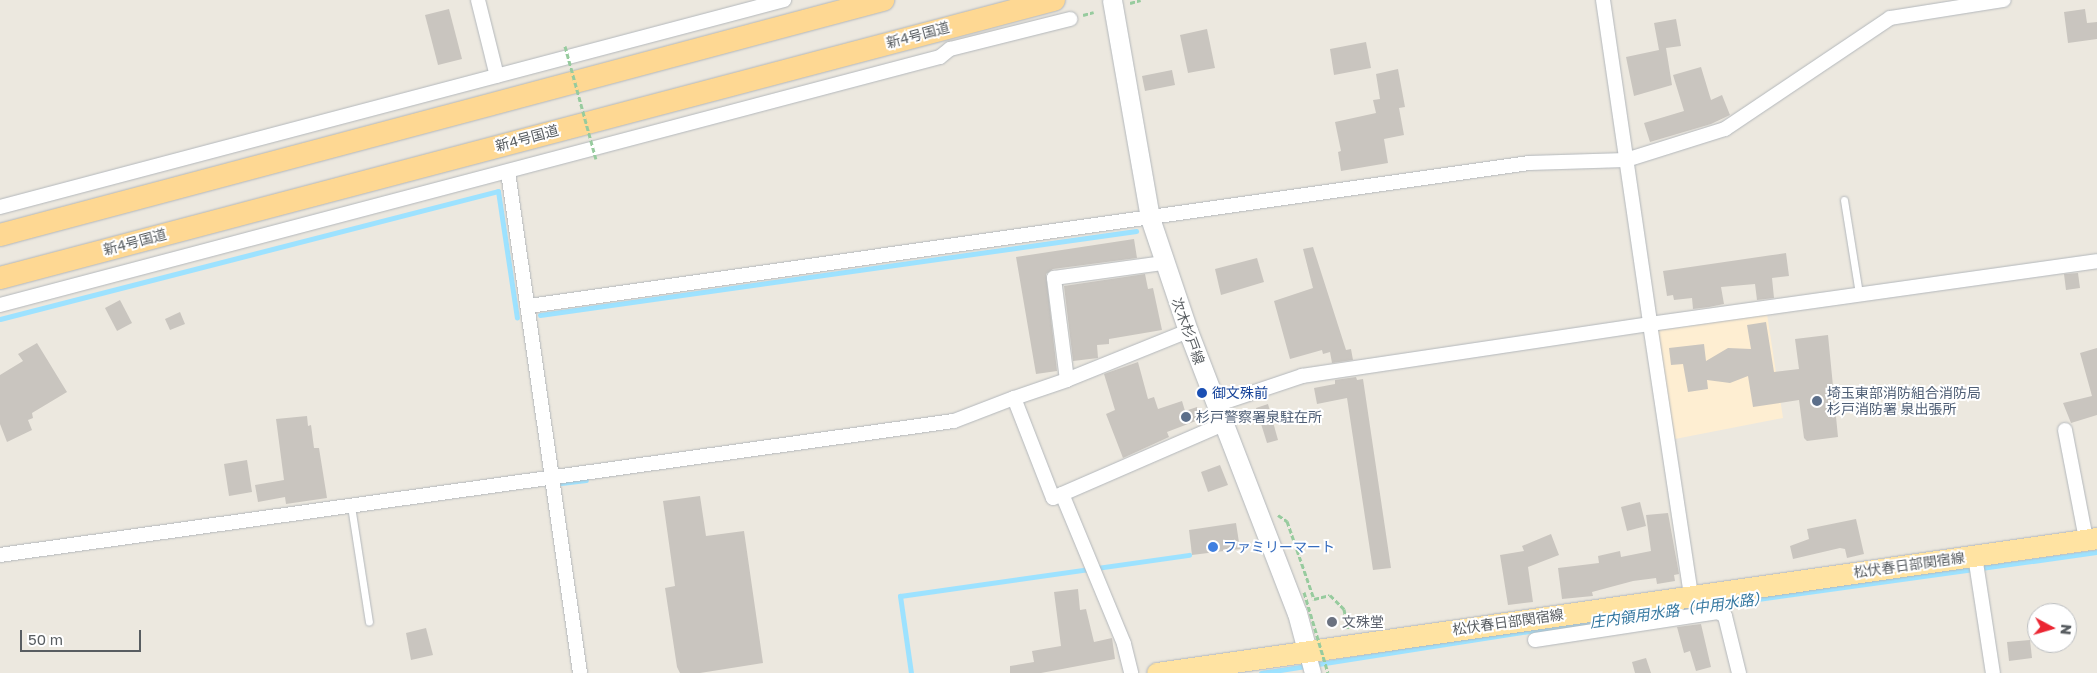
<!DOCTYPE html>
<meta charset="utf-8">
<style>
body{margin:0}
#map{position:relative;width:2097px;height:673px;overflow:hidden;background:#ece8df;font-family:"Golos Text","Noto Sans JP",sans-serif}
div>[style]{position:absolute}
.commercial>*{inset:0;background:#feeed2}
.stream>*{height:5px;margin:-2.5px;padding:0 2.5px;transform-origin:2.5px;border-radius:2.5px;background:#9de2ff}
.building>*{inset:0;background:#c9c5bf}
.path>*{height:3px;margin-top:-1.5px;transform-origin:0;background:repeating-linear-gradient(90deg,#97cb9e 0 5px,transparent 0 7.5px)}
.roads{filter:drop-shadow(0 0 1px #b3b7bb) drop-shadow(0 0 1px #b3b7bb)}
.service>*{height:7px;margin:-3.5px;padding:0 3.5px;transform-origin:3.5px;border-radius:3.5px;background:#fff}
.minor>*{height:14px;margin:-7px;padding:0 7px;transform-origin:7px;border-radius:7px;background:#fff}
.tertiary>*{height:16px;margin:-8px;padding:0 8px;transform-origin:8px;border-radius:8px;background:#fff}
.secondary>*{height:19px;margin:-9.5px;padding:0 9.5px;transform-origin:9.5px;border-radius:9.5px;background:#fff}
.primary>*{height:21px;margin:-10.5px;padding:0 10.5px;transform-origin:10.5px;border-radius:10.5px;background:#ffe3a2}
.trunk>*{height:22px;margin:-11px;padding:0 11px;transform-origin:11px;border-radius:11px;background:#fed893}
.path-bridge>*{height:3px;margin-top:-1.5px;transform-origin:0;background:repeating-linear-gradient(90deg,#97cb9e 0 5px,transparent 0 7.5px)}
.dots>*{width:14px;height:14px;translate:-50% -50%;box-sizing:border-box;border:2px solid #fff;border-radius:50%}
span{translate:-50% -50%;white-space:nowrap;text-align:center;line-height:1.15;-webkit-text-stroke:4px #fff;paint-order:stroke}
.street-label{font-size:14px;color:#585d61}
.transit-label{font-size:14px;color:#164399}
.left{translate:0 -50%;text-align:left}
.service-label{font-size:14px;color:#4e5e75}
.shop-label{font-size:14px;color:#366cbe}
.worship-label{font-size:14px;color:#5b616d}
.water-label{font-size:15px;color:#3578a0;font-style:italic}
.north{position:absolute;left:2027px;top:603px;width:50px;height:50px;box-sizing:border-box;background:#fff;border:1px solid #bcbec0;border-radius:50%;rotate:96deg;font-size:14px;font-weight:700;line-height:20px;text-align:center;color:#585d61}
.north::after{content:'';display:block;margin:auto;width:18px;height:22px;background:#eb2632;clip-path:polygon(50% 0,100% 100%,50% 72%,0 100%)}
.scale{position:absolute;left:20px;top:630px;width:121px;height:22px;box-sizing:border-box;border:2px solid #585d61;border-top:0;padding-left:6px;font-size:15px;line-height:18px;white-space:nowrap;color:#585d61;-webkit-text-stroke:4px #fff;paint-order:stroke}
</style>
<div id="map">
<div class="commercial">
<div style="clip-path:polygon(1767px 314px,1783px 418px,1675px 439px,1656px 331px)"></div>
</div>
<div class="stream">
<div style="left:540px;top:315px;width:602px;rotate:-8.02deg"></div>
<div style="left:0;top:319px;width:514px;rotate:-14.41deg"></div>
<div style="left:498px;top:191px;width:128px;rotate:81.5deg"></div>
<div style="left:561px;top:483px;width:25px;rotate:-7deg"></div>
<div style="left:911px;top:673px;width:78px;rotate:-98.1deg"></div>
<div style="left:900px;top:596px;width:292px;rotate:-8.1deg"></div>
<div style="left:1261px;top:673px;width:277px;rotate:-8.9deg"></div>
<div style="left:1535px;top:630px;width:567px;rotate:-7.9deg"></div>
</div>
<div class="building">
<div style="clip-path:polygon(449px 9px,462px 59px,438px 65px,425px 15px)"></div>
<div style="clip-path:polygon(2085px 9px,2087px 23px,2097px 22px,2097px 39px,2068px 43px,2064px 12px)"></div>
<div style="clip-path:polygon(1676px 19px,1681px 46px,1666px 48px,1672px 85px,1634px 96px,1626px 57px,1659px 50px,1654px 23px)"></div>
<div style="clip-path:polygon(1207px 29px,1215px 68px,1188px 73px,1180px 35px)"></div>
<div style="clip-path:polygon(1366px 42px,1371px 68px,1334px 75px,1330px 49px)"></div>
<div style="clip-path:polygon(1701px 67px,1711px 100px,1722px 95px,1730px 115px,1711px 124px,1650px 142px,1644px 123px,1684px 111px,1673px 75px)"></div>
<div style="clip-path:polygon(1398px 69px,1405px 107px,1399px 108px,1404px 135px,1384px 139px,1388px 163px,1341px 171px,1338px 152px,1341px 151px,1335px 122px,1376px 113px,1373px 100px,1380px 99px,1376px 74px)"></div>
<div style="clip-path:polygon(1172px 70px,1175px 85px,1145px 91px,1142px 76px)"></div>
<div style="clip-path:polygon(1134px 239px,1137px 258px,1053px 269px,1046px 274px,1057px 371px,1036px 374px,1016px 257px)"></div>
<div style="clip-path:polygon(1313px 247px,1346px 350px,1351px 349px,1353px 360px,1332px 363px,1330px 352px,1323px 354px,1322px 350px,1290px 359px,1274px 301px,1313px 288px,1303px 249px)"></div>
<div style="clip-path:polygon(1786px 253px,1789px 276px,1772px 278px,1774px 298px,1757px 300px,1755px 284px,1721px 287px,1724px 304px,1709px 307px,1693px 309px,1692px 298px,1674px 300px,1673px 295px,1667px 296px,1663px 271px)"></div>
<div style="clip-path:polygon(1257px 258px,1264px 282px,1221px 295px,1215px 269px)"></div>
<div style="clip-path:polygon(2078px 273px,2080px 288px,2066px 290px,2064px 274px)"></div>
<div style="clip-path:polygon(1145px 274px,1148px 289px,1153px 288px,1162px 330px,1109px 339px,1109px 344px,1097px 345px,1098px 358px,1073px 361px,1064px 286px)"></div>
<div style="clip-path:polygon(120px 300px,132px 323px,117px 331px,105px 308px)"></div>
<div style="clip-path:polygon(180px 312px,185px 324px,170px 330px,165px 319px)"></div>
<div style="clip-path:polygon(1766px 322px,1774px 372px,1799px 369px,1795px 339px,1828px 335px,1838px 437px,1807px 441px,1804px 438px,1799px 400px,1753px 407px,1748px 376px,1730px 383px,1707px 380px,1708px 389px,1688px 392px,1683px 364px,1671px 365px,1669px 348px,1704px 344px,1706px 361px,1728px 348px,1751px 349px,1747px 325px)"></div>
<div style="clip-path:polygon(37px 343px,67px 392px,32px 413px,33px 418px,28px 420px,32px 430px,7px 442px,0 424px,0 375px,23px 361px,18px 354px)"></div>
<div style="clip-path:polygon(2097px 348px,2097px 415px,2071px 423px,2063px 403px,2092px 396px,2080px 353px)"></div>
<div style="clip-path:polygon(1138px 362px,1148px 399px,1154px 397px,1158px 409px,1182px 401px,1185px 411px,1197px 407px,1201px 419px,1167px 432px,1169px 437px,1123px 458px,1106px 414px,1115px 410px,1104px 374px)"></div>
<div style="clip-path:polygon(1356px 377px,1357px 380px,1363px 379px,1391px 568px,1373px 570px,1347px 398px,1317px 404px,1314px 388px,1335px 384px,1335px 380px)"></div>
<div style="clip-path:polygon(1268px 404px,1278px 440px,1267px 443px,1256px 408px)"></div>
<div style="clip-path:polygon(307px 416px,308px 426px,311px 425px,314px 448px,319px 448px,327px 498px,286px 504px,285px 497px,258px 502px,255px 485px,284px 480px,276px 419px)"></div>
<div style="clip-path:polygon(247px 460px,252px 492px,229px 496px,224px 464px)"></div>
<div style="clip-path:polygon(1220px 465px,1228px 485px,1208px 492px,1201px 472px)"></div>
<div style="clip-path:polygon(700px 496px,706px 536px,744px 531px,763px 663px,700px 673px,680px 673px,677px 667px,665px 588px,675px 586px,663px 501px)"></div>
<div style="clip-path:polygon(1640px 502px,1646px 526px,1627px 531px,1621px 507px)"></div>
<div style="clip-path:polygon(1668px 513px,1679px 574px,1674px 575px,1675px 581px,1657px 584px,1656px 578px,1633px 581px,1592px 592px,1593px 596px,1562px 599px,1558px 568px,1599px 563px,1598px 556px,1620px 551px,1621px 557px,1651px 551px,1646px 515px)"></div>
<div style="clip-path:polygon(1856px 519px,1864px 554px,1847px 558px,1845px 549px,1840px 548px,1793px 559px,1790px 546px,1809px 539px,1807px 529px)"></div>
<div style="clip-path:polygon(1236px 523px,1240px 549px,1192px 555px,1189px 530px)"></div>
<div style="clip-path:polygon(1551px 534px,1559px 555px,1528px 567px,1533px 602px,1508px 605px,1500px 555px,1524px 551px,1522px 546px)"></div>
<div style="clip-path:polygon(1078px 589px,1080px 610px,1086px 609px,1094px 642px,1112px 638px,1115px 659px,1041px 673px,1010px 673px,1010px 666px,1034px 662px,1032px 651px,1061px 646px,1054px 592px)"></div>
<div style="clip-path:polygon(1701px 624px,1711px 667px,1696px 671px,1690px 651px,1684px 653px,1677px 627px)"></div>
<div style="clip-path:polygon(426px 628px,433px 655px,411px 660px,406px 633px)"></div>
<div style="clip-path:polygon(2030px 640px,2032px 658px,2009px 661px,2007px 642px)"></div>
<div style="clip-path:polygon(1646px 658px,1651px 673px,1635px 673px,1632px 662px)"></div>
</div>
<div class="path">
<div style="left:1130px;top:3px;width:11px;rotate:-15deg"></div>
<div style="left:1083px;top:15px;width:11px;rotate:-15deg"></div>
<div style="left:1278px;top:515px;width:11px;rotate:34deg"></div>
<div style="left:1287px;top:521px;width:83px;rotate:70.9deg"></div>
<div style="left:1314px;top:599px;width:16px;rotate:-14deg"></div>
<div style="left:1330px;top:595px;width:20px;rotate:45deg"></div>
<div style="left:1344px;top:609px;width:20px;rotate:79deg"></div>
</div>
<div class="roads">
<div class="service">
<div style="left:1844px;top:200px;width:95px;rotate:80.9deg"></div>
<div style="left:351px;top:506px;width:117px;rotate:81.2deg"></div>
</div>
<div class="minor">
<div style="left:478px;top:0;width:78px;rotate:76deg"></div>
<div style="left:1603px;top:0;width:327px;rotate:81.7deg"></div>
<div style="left:1650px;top:324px;width:451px;rotate:-8deg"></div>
<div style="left:508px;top:172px;width:506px;rotate:81.82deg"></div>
<div style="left:0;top:207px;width:811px;rotate:-14.79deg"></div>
<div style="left:0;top:305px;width:972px;rotate:-14.78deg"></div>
<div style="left:940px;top:57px;width:13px;rotate:-39deg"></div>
<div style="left:950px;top:49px;width:124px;rotate:-14deg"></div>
<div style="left:529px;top:306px;width:1010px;rotate:-8.14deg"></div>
<div style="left:1529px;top:163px;width:97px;rotate:-1.8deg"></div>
<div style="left:1626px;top:160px;width:104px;rotate:-17.4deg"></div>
<div style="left:1725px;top:129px;width:199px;rotate:-33.9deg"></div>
<div style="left:1890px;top:18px;width:115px;rotate:-9deg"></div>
<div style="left:1188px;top:331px;width:131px;rotate:158deg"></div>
<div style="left:1067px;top:380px;width:56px;rotate:161.2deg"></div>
<div style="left:1014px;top:398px;width:107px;rotate:68.7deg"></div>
<div style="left:1053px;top:498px;width:185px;rotate:-23.5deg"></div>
<div style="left:1067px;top:380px;width:103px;rotate:-97.3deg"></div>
<div style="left:1054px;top:278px;width:111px;rotate:-7.8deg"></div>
<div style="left:1216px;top:405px;width:91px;rotate:-18.6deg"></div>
<div style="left:1302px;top:376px;width:352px;rotate:-8.5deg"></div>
<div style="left:1650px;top:324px;width:275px;rotate:81.4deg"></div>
<div style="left:2065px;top:430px;width:111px;rotate:79.1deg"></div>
<div style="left:1062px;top:494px;width:162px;rotate:67.5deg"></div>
<div style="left:1124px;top:644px;width:30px;rotate:76deg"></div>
<div style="left:0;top:555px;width:963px;rotate:-8deg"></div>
<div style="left:954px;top:421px;width:64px;rotate:-21deg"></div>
<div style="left:1975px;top:556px;width:118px;rotate:81.3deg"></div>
<div style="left:1535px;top:640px;width:185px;rotate:-8.7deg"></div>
<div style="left:1718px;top:612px;width:8px;rotate:30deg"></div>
<div style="left:1725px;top:616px;width:59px;rotate:76.2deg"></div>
</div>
<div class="tertiary">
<div style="left:1307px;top:651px;width:23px;rotate:75deg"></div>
</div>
<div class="secondary">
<div style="left:1112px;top:0;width:221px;rotate:80.1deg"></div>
<div style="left:1150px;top:218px;width:119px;rotate:71.4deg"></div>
<div style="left:1188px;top:331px;width:302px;rotate:68.9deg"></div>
<div style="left:1297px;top:613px;width:39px;rotate:75deg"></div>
</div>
<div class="primary">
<div style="left:1157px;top:673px;width:950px;rotate:-8.17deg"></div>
</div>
<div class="trunk">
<div style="left:0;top:235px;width:914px;rotate:-14.9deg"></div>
<div style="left:0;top:278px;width:1090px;rotate:-14.78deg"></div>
</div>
</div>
<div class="path-bridge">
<div style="left:565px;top:46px;width:117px;rotate:74.7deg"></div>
<div style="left:1304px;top:592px;width:84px;rotate:73.5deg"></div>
</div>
<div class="dots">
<div style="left:1202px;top:393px;background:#1a4fb4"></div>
<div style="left:1817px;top:401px;background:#5c6f8a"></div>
<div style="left:1186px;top:417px;background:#5c6f8a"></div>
<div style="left:1213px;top:547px;background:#3f7fe0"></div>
<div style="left:1332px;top:622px;background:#6b7280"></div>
</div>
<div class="street-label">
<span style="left:918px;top:35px;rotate:-15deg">新4号国道</span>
<span style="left:527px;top:138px;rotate:-15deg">新4号国道</span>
<span style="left:135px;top:242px;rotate:-15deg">新4号国道</span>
<span style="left:1188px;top:331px;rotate:70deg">次木杉戸線</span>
<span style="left:1909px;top:565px;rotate:-8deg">松伏春日部関宿線</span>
<span style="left:1508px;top:622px;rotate:-8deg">松伏春日部関宿線</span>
</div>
<div class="transit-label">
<span class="left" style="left:1212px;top:393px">御文殊前</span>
</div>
<div class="service-label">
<span class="left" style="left:1827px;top:401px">埼玉東部消防組合消防局<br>杉戸消防署 泉出張所</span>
<span class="left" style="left:1196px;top:417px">杉戸警察署泉駐在所</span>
</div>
<div class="shop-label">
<span class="left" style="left:1223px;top:547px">ファミリーマート</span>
</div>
<div class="worship-label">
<span class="left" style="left:1342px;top:622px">文殊堂</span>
</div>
<div class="water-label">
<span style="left:1679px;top:610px;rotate:-8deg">庄内領用水路（中用水路）</span>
</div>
<div class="north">N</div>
<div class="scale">50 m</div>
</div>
